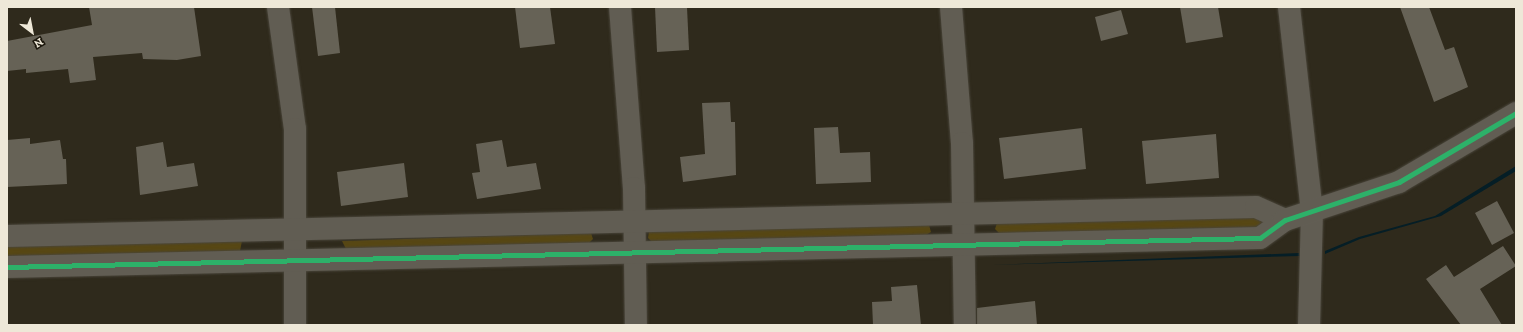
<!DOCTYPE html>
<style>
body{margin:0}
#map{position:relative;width:1523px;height:332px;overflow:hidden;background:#2f2a1c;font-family:"Zilla Slab",serif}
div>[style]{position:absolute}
.green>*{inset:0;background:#574714}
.water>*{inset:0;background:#051e26}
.building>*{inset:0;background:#666256}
.roads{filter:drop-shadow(0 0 1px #49453a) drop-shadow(0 0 1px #49453a)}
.street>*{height:22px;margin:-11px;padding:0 11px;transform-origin:11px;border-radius:11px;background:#615d53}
.cycleway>*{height:5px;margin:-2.5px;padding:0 2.5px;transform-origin:2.5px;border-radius:2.5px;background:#2db169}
span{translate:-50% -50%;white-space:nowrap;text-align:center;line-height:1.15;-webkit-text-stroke:4px #1b160b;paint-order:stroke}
.frame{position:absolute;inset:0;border:8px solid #eee8d8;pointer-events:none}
.north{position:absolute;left:12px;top:12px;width:40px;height:40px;-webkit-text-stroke:3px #1b160b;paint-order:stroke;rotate:148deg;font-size:11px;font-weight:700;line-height:16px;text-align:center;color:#eee8d8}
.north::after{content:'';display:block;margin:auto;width:14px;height:18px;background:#eee8d8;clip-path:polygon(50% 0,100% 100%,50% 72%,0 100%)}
</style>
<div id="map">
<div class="green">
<div style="clip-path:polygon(1264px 216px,1264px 227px,1000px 234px,995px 229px,997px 223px)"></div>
<div style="clip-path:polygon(929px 225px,931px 232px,926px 235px,652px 242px,648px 238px,649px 231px)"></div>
<div style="clip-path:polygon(591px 233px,593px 239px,589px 243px,346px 249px,342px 241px)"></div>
<div style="clip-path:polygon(242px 241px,240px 251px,7px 257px,7px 246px)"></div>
</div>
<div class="water">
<div style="clip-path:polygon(1516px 166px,1516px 171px,1441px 216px,1360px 239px,1325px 254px,1325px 251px,1359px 237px,1435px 216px)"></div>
<div style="clip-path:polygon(1299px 253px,1300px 256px,991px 265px)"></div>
</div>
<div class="building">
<div style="clip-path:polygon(89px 7px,194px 7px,201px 56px,177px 60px,143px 59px,142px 53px,93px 57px,96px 80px,70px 83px,68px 69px,26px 73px,26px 69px,7px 71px,7px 41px,92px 25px)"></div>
<div style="clip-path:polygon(312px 7px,335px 7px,340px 53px,318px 56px)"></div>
<div style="clip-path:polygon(515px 7px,550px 7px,555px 44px,520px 48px)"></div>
<div style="clip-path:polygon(655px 7px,687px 7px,689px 50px,657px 52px)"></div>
<div style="clip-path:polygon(1180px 7px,1218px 7px,1223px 37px,1186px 43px)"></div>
<div style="clip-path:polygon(1400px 7px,1429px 7px,1445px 50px,1454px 47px,1468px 87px,1434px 102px)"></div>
<div style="clip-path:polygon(1121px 10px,1128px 34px,1101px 41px,1095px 17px)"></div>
<div style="clip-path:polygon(730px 102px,731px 122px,735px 122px,736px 175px,683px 182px,680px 157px,705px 154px,702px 103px)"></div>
<div style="clip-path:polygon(838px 127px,840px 153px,870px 152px,871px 182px,816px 184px,814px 128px)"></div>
<div style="clip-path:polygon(1082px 128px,1086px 169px,1004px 179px,999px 138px)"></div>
<div style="clip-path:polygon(1216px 134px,1219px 178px,1146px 184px,1142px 141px)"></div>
<div style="clip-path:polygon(30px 138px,30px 144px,60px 140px,63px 159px,66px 159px,67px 184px,7px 187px,7px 140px)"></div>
<div style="clip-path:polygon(502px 140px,507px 167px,536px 163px,541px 189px,477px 199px,472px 173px,480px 172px,476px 144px)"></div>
<div style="clip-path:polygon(163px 142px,167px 167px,194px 163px,198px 186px,140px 195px,136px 147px)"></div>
<div style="clip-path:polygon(404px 163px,408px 197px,341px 206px,337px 172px)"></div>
<div style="clip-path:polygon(1497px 201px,1514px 233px,1492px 245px,1475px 213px)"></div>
<div style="clip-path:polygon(1503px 246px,1516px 266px,1480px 289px,1502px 325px,1461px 325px,1426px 279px,1446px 265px,1454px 277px)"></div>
<div style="clip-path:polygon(917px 285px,921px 325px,873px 325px,872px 302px,892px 301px,891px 287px)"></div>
<div style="clip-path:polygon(1035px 301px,1037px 325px,977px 325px,977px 308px)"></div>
</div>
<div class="roads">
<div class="street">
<div style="left:278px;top:7px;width:123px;rotate:82.1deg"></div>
<div style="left:295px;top:129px;width:196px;rotate:90deg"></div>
<div style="left:620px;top:7px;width:182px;rotate:85.6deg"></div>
<div style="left:634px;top:188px;width:137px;rotate:89.2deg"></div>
<div style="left:951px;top:7px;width:136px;rotate:85.4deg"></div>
<div style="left:962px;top:143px;width:182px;rotate:89.1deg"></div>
<div style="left:1289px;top:7px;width:205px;rotate:83.6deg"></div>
<div style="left:1312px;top:211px;width:114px;rotate:91.5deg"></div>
<div style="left:7px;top:236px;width:1249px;rotate:-1.33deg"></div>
<div style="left:1256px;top:207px;width:32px;rotate:24deg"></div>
<div style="left:7px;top:267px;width:1253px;rotate:-1.33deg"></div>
<div style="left:1260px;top:238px;width:31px;rotate:-36deg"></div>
<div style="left:1285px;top:220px;width:120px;rotate:-18.4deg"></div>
<div style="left:1399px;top:182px;width:136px;rotate:-30.5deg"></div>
</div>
</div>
<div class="cycleway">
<div style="left:7px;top:267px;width:1253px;rotate:-1.33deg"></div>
<div style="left:1260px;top:238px;width:31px;rotate:-36deg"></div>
<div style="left:1285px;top:220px;width:120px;rotate:-18.4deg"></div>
<div style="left:1399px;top:182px;width:136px;rotate:-30.5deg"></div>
</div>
<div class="frame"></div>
<div class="north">N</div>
</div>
